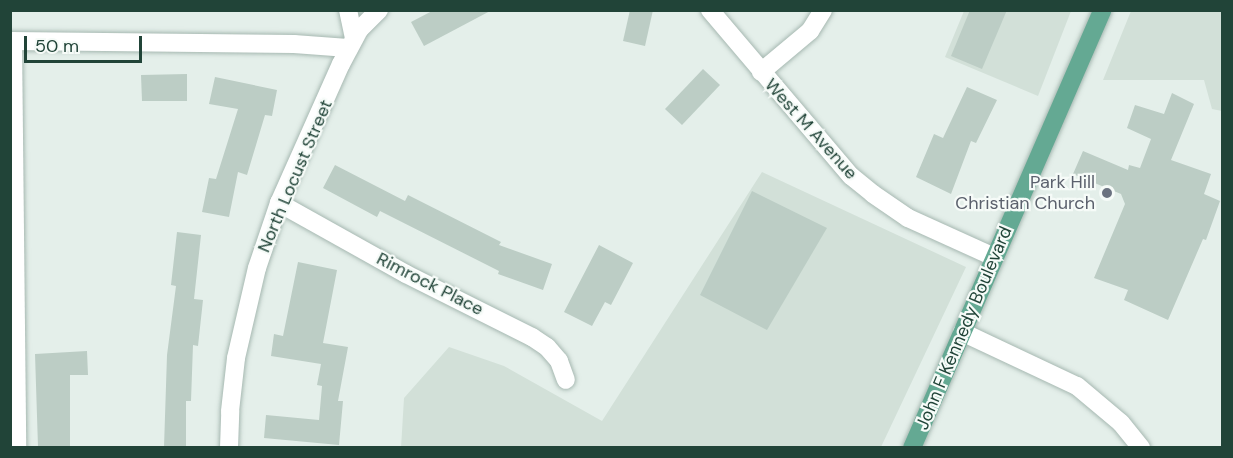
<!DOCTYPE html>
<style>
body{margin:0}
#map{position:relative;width:1233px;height:458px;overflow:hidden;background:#e4efea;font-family:"DM Sans",sans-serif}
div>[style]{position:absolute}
.built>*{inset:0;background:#d2e0d8}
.building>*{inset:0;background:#bccdc5}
.roads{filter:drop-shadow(0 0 2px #a6b8b1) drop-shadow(0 0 2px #a6b8b1)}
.street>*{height:18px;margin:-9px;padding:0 9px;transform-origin:9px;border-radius:9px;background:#fff}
.primary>*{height:18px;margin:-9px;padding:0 9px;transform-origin:9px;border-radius:9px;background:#64a993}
.dots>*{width:16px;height:16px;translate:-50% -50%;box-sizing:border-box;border:3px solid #f6fbf8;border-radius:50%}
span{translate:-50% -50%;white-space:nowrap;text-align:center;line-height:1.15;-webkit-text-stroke:4.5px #f6fbf8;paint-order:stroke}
.street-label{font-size:18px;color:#214438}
.worship-label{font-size:18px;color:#5b616d}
.right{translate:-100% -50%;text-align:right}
.frame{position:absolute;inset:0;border:12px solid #214438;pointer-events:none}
.scale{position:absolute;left:24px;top:36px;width:118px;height:27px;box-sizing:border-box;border:3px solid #214438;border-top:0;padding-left:8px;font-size:18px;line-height:21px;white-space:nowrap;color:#214438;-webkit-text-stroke:4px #f6fbf8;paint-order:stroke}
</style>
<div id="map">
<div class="built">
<div style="clip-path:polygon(964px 11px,1071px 11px,1038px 96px,945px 57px)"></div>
<div style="clip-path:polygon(1131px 11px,1222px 11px,1222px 111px,1212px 109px,1204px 80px,1103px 80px)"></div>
<div style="clip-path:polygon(762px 172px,966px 267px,881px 447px,401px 448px,404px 398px,449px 347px,504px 366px,602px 421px)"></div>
</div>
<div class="building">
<div style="clip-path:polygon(434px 10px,492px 10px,424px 46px,411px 22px)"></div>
<div style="clip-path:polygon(630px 10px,653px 10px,645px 46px,623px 41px)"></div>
<div style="clip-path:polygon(970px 10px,1007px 10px,982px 69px,951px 56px)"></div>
<div style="clip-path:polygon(703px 69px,720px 85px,682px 125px,665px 109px)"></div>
<div style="clip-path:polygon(187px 74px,187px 101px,142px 101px,141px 75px)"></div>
<div style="clip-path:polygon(215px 77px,277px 90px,272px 116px,265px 115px,247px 175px,238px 172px,229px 217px,202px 212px,209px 178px,216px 179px,238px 109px,209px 104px)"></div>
<div style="clip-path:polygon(967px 87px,997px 100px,976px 143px,971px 141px,951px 194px,916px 177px,934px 134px,943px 138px)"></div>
<div style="clip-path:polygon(1172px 93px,1194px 104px,1171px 160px,1211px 174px,1204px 194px,1220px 201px,1206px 240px,1203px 239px,1168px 320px,1124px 300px,1128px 290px,1094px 278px,1125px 204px,1121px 194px,1073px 174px,1083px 151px,1128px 170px,1129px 165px,1140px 168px,1151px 139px,1127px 128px,1135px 105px,1164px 114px)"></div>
<div style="clip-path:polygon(335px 165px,405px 201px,408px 195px,501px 242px,499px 245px,552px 264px,543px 290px,498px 274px,499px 271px,380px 211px,377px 217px,323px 188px)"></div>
<div style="clip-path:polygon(752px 191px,827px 228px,767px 330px,700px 295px)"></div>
<div style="clip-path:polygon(177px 232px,201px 235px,194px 299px,203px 300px,198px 346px,193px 345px,191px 401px,186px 401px,186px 447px,164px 447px,167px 355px,176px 286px,171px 285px)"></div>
<div style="clip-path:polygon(599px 245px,633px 263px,611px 305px,605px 302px,592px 326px,564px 312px)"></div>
<div style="clip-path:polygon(298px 262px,337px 270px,323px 343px,348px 347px,338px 401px,343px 401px,339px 445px,264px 438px,266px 415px,319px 420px,322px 386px,317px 385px,321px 364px,271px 356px,274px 334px,283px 336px)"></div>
<div style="clip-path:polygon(87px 351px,88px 375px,70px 375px,70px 447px,38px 447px,35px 354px)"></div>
</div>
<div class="roads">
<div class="street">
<div style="left:348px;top:10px;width:29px;rotate:78deg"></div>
<div style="left:710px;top:10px;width:218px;rotate:49.7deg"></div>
<div style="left:851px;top:176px;width:28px;rotate:39deg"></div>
<div style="left:873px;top:194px;width:42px;rotate:34.4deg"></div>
<div style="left:908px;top:218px;width:94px;rotate:24.4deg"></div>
<div style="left:10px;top:41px;width:284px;rotate:0.6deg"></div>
<div style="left:294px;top:44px;width:54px;rotate:4.2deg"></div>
<div style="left:13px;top:41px;width:407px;rotate:89.4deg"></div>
<div style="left:761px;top:72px;width:64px;rotate:-39.9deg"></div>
<div style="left:810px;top:31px;width:25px;rotate:-58deg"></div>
<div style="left:279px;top:203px;width:145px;rotate:29.2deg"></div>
<div style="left:406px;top:274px;width:141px;rotate:26.6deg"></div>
<div style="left:532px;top:337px;width:18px;rotate:34deg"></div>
<div style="left:547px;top:347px;width:18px;rotate:49deg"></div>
<div style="left:559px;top:361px;width:20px;rotate:70deg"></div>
<div style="left:962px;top:332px;width:127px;rotate:25.2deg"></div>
<div style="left:1077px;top:386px;width:57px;rotate:40.1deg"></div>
<div style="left:1121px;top:423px;width:32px;rotate:51deg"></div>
<div style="left:229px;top:448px;width:37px;rotate:-88deg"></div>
<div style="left:230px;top:411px;width:53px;rotate:-83.5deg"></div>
<div style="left:236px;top:358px;width:92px;rotate:-76.9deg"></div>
<div style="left:257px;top:268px;width:69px;rotate:-71.3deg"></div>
<div style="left:279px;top:203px;width:152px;rotate:-66deg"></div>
<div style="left:341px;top:64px;width:40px;rotate:-62deg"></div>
<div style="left:360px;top:29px;width:27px;rotate:-45deg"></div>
</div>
<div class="primary">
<div style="left:912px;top:448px;width:477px;rotate:-66.5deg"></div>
</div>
</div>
<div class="dots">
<div style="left:1107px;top:193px;background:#6b7280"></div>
</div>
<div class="street-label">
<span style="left:811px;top:129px;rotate:48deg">West M Avenue</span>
<span style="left:295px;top:176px;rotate:-67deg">North Locust Street</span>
<span style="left:430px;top:284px;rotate:27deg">Rimrock Place</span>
<span style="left:964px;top:328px;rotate:-67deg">John F Kennedy Boulevard</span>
</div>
<div class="worship-label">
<span class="right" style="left:1095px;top:193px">Park Hill<br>Christian Church</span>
</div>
<div class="frame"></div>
<div class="scale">50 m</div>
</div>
